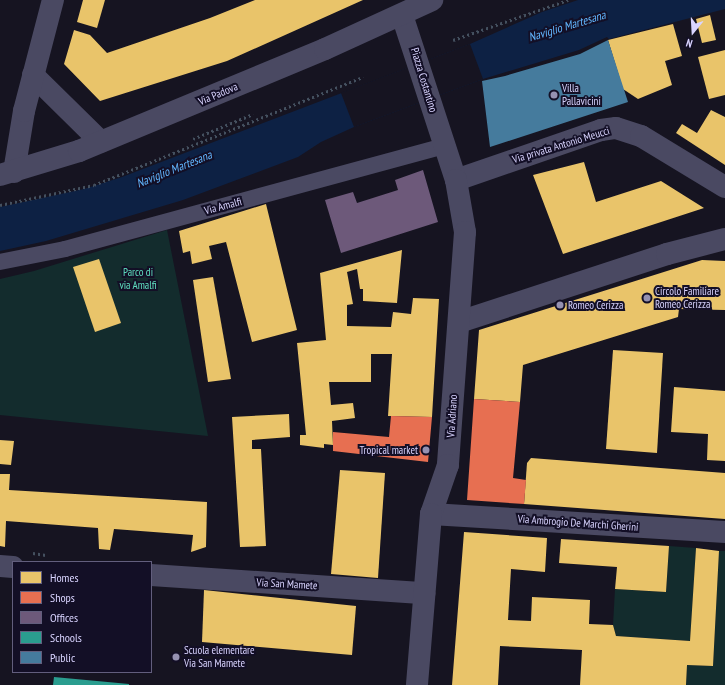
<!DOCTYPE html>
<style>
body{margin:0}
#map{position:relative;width:725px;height:685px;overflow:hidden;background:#161421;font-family:"PT Sans Narrow",sans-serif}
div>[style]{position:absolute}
.green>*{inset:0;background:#132c2d}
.water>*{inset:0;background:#0d2144}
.pier>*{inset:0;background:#161421}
.homes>*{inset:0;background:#e9c46a}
.shops>*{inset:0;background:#e76f51}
.offices>*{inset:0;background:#6d597a}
.schools>*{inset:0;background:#2a9d8f}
.public>*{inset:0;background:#457b9d}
.path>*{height:2.5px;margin-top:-1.25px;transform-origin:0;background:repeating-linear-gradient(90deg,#44505f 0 2px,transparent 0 5px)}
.service>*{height:16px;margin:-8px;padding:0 8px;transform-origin:8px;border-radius:8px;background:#4a4962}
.minor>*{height:22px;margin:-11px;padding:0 11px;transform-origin:11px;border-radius:11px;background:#4a4962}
.tertiary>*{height:22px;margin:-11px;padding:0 11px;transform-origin:11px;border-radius:11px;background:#4a4962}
.dots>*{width:11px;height:11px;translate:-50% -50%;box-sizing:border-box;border:2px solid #130f26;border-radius:50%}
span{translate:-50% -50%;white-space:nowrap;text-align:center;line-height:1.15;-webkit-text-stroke:4px #130f26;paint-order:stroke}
.street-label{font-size:11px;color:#d9d4ff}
.poi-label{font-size:11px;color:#d9d4ff}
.left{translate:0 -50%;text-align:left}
.right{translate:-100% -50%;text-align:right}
.park-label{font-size:11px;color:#5fe0c0}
.water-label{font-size:12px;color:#62b6ff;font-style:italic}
.legend{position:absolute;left:12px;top:561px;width:140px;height:112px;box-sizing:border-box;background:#130f26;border:1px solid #625e7d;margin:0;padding:5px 7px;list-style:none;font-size:12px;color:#d9d4ff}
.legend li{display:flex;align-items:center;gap:8px;height:20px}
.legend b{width:20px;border:1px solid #625e7d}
.north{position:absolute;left:673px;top:12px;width:40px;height:40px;-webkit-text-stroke:3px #130f26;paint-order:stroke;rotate:198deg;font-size:11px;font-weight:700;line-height:16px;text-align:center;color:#d9d4ff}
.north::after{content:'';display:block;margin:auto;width:14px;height:18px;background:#d9d4ff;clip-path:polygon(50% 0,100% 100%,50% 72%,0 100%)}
</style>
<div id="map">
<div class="green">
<div style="clip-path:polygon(167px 230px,208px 436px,0 415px,0 279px,34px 271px)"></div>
<div style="clip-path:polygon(669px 546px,696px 548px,690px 641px,616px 636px,613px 625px,615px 589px,666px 592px)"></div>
<div style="clip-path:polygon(719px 551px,725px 551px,725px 685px,686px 685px,687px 665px,713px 666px)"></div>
</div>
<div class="water">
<div style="clip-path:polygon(578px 0,725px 0,725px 9px,609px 39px,607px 37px,579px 50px,483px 79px,354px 127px,321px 142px,298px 157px,183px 200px,46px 241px,0 251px,0 207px,84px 189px,122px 177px,470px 44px,542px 12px)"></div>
</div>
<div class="pier">
<div style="clip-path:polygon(470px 44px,483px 79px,354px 127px,341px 93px)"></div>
</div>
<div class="homes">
<div style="clip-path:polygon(83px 0,105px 0,97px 28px,77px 22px)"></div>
<div style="clip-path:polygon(255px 0,363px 0,227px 61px,100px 101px,64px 64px,74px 30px,90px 35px,107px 53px,210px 18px)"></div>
<div style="clip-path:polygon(710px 15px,716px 40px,702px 43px,696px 19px)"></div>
<div style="clip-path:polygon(673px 24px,682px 56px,665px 61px,672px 85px,638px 99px,623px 89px,608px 40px)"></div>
<div style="clip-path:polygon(725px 50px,725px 95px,709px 99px,698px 57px)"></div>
<div style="clip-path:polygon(711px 110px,725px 117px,725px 165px,676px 133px,682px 124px,697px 133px)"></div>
<div style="clip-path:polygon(584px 162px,596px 202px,661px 181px,704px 208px,563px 254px,533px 175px)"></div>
<div style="clip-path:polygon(266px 204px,297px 330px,252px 342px,226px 242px,209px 246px,212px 259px,192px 264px,190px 251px,183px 253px,179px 231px)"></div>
<div style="clip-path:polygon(402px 250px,397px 303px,363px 301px,363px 289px,360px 289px,357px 269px,347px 272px,353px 304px,347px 305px,347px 326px,391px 327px,393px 312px,411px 314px,413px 298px,439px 299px,432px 417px,388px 416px,392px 354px,371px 354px,371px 382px,329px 382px,331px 405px,353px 403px,355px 418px,332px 421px,333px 445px,324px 444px,324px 448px,300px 445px,300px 435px,306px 435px,297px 343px,326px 340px,320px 273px)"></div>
<div style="clip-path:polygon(99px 259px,121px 323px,95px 332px,73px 267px)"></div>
<div style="clip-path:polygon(702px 260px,725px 261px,725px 310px,679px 309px,678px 317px,523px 365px,520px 402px,474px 399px,479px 330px)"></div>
<div style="clip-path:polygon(213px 277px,231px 379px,208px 382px,193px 280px)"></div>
<div style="clip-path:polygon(613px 350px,663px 353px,657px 453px,606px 449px)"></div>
<div style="clip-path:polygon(674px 387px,725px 391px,725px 461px,707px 460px,708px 434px,671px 432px)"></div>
<div style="clip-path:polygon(289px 414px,290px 437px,252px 440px,252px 449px,261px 449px,266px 546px,240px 547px,232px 417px)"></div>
<div style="clip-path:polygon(0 440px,14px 441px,11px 465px,0 464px)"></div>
<div style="clip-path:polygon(531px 458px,725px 473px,725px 519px,524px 504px,527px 463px)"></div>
<div style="clip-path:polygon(340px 470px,385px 473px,378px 578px,331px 574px)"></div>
<div style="clip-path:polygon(0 474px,10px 474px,9px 490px,207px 502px,206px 547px,191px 552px,193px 535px,114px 529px,110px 550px,99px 549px,98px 528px,6px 521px,5px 547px,0 546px)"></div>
<div style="clip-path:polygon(464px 532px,547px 538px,545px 572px,511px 569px,508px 620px,531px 621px,532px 597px,590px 600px,589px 624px,613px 625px,616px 636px,690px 641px,696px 548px,719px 551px,713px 666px,687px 665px,686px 685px,580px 685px,582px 650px,500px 646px,498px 685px,452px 685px)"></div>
<div style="clip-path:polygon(561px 539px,669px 546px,666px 592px,615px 589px,617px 567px,559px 563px)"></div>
<div style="clip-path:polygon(204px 590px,356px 606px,352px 655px,202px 642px)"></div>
</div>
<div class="shops">
<div style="clip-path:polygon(474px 399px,520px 402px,513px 478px,526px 480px,524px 504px,467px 500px)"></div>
<div style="clip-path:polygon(391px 416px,432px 417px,428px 462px,333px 451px,333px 432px,389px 437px)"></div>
</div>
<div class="offices">
<div style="clip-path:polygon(423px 170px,438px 222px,341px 253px,325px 200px,353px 192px,357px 203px,398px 190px,395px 180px)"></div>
</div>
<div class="schools">
<div style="clip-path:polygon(54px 677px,129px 684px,129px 685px,53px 685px)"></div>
</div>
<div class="public">
<div style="clip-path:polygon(608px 40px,628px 102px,490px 147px,482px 81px,505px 76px,580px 54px)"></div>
</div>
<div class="path">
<div style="left:453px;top:40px;width:122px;rotate:-19.2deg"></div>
<div style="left:193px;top:139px;width:65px;rotate:-22.6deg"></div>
<div style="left:0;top:205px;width:96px;rotate:-12deg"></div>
<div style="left:94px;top:185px;width:290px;rotate:-21.9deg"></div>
<div style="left:33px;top:553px;width:13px;rotate:9deg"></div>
</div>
<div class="service">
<div style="left:0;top:262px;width:66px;rotate:-11.3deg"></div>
<div style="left:65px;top:249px;width:394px;rotate:-15.2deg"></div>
</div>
<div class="minor">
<div style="left:33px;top:75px;width:95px;rotate:44.6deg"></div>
<div style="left:14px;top:172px;width:62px;rotate:-80.7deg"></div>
<div style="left:24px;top:111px;width:115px;rotate:-75.4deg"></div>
<div style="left:456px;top:180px;width:153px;rotate:-19deg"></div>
<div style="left:601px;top:130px;width:15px;rotate:-8deg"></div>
<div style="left:616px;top:128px;width:26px;rotate:18deg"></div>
<div style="left:641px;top:136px;width:98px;rotate:31.3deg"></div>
<div style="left:459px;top:322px;width:219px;rotate:-18.1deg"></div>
<div style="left:667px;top:254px;width:60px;rotate:-14.5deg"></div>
<div style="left:431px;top:514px;width:295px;rotate:3.5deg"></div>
<div style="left:0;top:566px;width:13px;rotate:4deg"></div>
<div style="left:151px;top:575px;width:274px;rotate:3.8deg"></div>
</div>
<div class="tertiary">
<div style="left:402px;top:15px;width:174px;rotate:71.9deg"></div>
<div style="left:456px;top:180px;width:53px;rotate:80.2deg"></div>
<div style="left:465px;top:232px;width:234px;rotate:94.2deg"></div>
<div style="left:448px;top:465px;width:52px;rotate:109.1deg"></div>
<div style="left:431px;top:514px;width:172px;rotate:94.7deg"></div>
<div style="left:0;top:175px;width:83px;rotate:-16.9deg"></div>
<div style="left:79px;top:151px;width:266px;rotate:-22.5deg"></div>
<div style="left:325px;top:49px;width:118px;rotate:-24.6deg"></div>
</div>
<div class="dots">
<div style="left:554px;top:95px;background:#9591b1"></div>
<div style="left:647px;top:298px;background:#9591b1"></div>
<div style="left:560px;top:305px;background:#9591b1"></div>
<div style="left:426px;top:450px;background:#9591b1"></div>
<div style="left:176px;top:657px;background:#9591b1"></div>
</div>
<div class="street-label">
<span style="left:424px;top:80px;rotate:73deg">Piazza Costantino</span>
<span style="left:218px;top:94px;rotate:-23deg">Via Padova</span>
<span style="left:561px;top:145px;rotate:-17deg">Via privata Antonio Meucci</span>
<span style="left:223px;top:206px;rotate:-15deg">Via Amalfi</span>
<span style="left:452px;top:416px;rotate:-86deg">Via Adriano</span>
<span style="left:578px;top:523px;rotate:4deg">Via Ambrogio De Marchi Gherini</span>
<span style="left:287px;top:584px;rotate:3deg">Via San Mamete</span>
</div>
<div class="poi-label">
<span class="left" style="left:562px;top:95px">Villa<br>Pallavicini</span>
<span class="left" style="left:655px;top:298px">Circolo Familiare<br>Romeo Cerizza</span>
<span class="left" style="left:568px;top:305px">Romeo Cerizza</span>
<span class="right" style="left:418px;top:450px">Tropical market</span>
<span class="left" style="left:184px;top:657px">Scuola elementare<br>Via San Mamete</span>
</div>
<div class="park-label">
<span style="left:138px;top:279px">Parco di<br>via Amalfi</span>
</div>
<div class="water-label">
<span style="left:567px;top:26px;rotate:-17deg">Naviglio Martesana</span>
<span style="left:174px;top:169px;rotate:-22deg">Naviglio Martesana</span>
</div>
<ul class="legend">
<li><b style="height:11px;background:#e9c46a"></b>Homes</li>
<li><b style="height:11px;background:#e76f51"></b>Shops</li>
<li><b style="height:11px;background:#6d597a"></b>Offices</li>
<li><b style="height:11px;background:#2a9d8f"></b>Schools</li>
<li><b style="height:11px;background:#457b9d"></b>Public</li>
</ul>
<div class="north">N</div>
</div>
